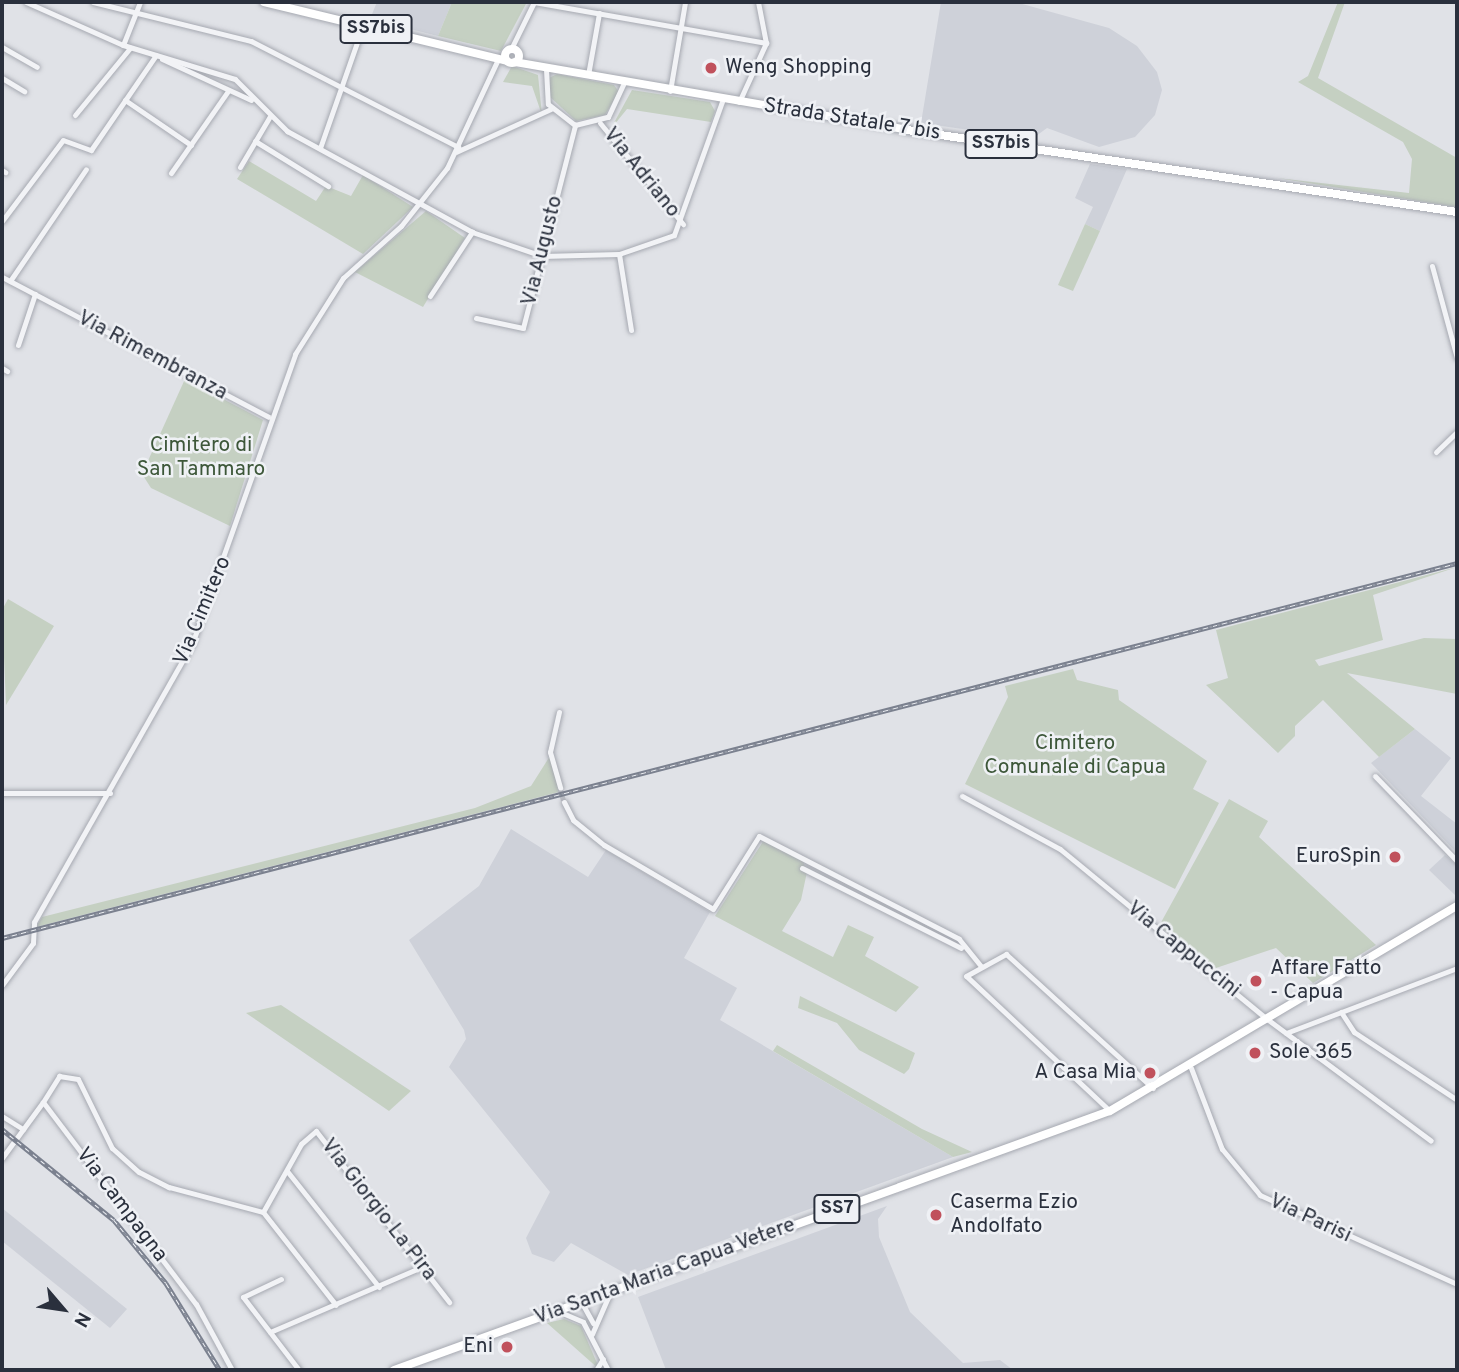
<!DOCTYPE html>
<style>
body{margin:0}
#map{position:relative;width:1459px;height:1372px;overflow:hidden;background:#e0e2e7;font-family:Overpass,sans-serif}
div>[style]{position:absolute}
.built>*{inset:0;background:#ced1d9}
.green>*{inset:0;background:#c5d0c2}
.street-tunnel>*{height:5px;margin-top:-2.5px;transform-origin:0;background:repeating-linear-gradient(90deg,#bcbec5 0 5px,transparent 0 7.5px)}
.roads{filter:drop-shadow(0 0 2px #a6a9b1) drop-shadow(0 0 2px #a6a9b1)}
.street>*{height:5px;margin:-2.5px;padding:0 2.5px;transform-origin:2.5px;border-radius:2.5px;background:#f2f3f6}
.primary>*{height:8px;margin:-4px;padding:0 4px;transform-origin:4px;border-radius:4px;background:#fff}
.primary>.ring{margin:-4px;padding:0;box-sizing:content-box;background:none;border:8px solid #fff;border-radius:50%}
.rail>*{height:4.5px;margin-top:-2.25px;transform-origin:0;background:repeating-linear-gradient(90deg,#eff1f5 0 5px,#7b818f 0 10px);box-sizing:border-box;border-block:2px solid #7b818f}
.dots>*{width:19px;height:19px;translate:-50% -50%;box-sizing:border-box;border:4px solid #eff1f5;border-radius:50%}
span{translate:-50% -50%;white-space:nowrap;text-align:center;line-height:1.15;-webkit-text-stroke:5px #eff1f5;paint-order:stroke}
.shield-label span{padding:2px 5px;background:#eff1f5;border:2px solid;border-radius:5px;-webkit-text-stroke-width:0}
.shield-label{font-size:19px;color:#2a303d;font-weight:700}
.poi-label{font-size:21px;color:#2a303d}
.left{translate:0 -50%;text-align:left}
.right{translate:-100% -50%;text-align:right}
.street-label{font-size:21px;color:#2a303d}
.park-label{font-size:21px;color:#3d5739}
.frame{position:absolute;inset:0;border:4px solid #2a303d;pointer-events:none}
.north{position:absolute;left:28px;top:1274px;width:70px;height:70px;-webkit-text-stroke:5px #eff1f5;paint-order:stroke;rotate:119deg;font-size:19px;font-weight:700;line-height:28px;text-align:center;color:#2a303d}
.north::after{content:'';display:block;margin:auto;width:24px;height:32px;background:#2a303d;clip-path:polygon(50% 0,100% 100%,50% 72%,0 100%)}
</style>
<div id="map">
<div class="built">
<div style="clip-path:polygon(377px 2px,452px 2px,438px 36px,370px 19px)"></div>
<div style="clip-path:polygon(941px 2px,1015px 2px,1109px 28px,1137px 46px,1157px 72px,1162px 90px,1155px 115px,1135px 137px,1099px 147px,1047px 128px,1032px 139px,921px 123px)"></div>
<div style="clip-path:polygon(1090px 164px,1127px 169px,1100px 231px,1085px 224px,1093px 207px,1075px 198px)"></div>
<div style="clip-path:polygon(1415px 729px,1451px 758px,1421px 796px,1457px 824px,1457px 853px,1371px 763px)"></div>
<div style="clip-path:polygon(511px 829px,588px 877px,606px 850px,710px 912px,684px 958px,737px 988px,720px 1020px,953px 1157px,628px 1275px,571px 1243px,554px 1262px,532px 1254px,526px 1238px,550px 1192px,449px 1067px,466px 1039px,464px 1030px,409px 940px,479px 886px)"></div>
<div style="clip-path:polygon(1445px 855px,1457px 865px,1457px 897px,1429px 870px)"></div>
<div style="clip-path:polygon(887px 1206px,878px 1219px,879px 1237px,910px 1312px,963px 1363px,1000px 1360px,1013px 1370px,666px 1370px,638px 1297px)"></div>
<div style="clip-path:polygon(2px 1208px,127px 1309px,110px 1328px,2px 1241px)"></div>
</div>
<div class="green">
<div style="clip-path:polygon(452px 2px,527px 2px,501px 51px,438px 36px)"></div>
<div style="clip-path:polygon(1338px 2px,1345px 2px,1318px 78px,1457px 158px,1456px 207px,1277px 178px,1409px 193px,1412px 159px,1403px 142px,1298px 82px,1308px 76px)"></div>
<div style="clip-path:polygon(512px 66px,538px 75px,542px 115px,532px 86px,503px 82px)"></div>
<div style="clip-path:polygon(557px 74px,614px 85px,619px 92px,605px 115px,576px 121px,549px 96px,549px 78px)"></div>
<div style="clip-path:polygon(632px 90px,710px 102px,715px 111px,711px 122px,627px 109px,610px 130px)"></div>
<div style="clip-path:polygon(249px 161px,316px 201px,326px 186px,351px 196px,363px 175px,413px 207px,363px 254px,237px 179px)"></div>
<div style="clip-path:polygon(426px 211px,465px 238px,423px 307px,355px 272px)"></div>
<div style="clip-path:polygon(1085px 224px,1100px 231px,1073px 291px,1058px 285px)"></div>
<div style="clip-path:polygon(185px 379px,263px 420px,230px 526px,151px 488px,142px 474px)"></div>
<div style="clip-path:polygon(1457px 567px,1373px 595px,1383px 640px,1315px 660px,1319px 666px,1424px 638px,1457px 639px,1457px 694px,1347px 673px,1415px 729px,1379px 757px,1323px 700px,1295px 726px,1295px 736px,1278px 753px,1206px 685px,1228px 678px,1216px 630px)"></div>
<div style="clip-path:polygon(8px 599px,54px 626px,6px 705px,2px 610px)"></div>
<div style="clip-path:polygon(1073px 669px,1077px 680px,1118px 690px,1119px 700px,1207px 761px,1193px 789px,1219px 803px,1175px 889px,965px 784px,1008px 697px,1005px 686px)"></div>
<div style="clip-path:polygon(550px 756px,559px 792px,36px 927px,42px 917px,475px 808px,531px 786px)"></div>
<div style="clip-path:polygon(1229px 799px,1268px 821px,1259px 837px,1376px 945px,1313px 983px,1276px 948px,1213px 969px,1159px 926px)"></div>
<div style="clip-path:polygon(764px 840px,803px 861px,807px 872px,801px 900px,782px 931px,833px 957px,848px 925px,874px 937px,865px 956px,919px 987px,896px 1012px,715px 916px)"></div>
<div style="clip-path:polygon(800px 996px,915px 1053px,909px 1069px,904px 1074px,859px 1050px,837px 1023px,798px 1008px)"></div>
<div style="clip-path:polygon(281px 1005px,411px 1091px,389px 1111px,246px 1013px)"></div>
<div style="clip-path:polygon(777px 1045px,922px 1129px,972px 1152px,953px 1157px,773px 1051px)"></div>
<div style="clip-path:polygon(564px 1319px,581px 1326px,600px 1370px,547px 1323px)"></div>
</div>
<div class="street-tunnel">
<div style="left:560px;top:788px;width:15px;rotate:74deg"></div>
</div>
<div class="roads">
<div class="street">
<div style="left:26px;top:2px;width:106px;rotate:23.9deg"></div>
<div style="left:123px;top:45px;width:117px;rotate:16.9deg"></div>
<div style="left:235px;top:79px;width:74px;rotate:45deg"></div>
<div style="left:287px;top:131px;width:211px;rotate:28.6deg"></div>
<div style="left:472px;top:232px;width:74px;rotate:18.9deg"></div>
<div style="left:542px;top:256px;width:77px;rotate:-1.5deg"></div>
<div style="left:619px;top:254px;width:58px;rotate:-19.1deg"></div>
<div style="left:674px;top:235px;width:145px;rotate:-70.2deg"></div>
<div style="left:93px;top:2px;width:163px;rotate:13.9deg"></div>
<div style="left:251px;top:41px;width:233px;rotate:27.1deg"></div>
<div style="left:534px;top:2px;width:236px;rotate:10deg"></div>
<div style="left:123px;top:45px;width:46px;rotate:-68.4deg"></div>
<div style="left:2px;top:47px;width:40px;rotate:29.7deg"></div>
<div style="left:511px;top:49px;width:52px;rotate:-63.9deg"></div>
<div style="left:162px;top:59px;width:98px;rotate:24.7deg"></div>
<div style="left:546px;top:69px;width:35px;rotate:87deg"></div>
<div style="left:548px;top:104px;width:34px;rotate:38deg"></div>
<div style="left:575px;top:125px;width:34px;rotate:-14deg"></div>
<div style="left:608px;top:117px;width:38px;rotate:-65deg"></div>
<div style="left:588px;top:75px;width:63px;rotate:-79.9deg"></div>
<div style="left:2px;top:78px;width:26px;rotate:31deg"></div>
<div style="left:670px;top:91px;width:90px;rotate:-80.4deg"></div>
<div style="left:125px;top:100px;width:80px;rotate:34.3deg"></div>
<div style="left:739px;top:102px;width:65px;rotate:-65.4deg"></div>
<div style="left:766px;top:43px;width:42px;rotate:-101deg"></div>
<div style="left:75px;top:115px;width:87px;rotate:-50.6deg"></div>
<div style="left:600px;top:123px;width:131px;rotate:50.6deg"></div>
<div style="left:255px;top:141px;width:86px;rotate:31.7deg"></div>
<div style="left:320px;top:148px;width:130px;rotate:-70.7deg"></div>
<div style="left:456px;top:152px;width:104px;rotate:-24.4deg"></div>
<div style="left:240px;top:167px;width:59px;rotate:-59.5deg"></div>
<div style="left:2px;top:170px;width:4px;rotate:34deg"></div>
<div style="left:171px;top:173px;width:100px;rotate:-55.2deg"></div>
<div style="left:2px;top:221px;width:101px;rotate:-53deg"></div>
<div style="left:63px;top:140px;width:30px;rotate:20deg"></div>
<div style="left:91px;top:150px;width:115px;rotate:-55.6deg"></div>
<div style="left:619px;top:254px;width:77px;rotate:81deg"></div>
<div style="left:1432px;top:266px;width:95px;rotate:74.8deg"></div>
<div style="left:2px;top:277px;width:301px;rotate:27.7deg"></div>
<div style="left:10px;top:281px;width:135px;rotate:-55.8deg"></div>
<div style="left:430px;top:296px;width:77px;rotate:-56.7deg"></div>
<div style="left:476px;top:318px;width:48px;rotate:12deg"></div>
<div style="left:523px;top:328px;width:210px;rotate:-75.6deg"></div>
<div style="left:18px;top:345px;width:54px;rotate:-71.6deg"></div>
<div style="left:2px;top:368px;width:6px;rotate:31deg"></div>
<div style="left:1436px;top:452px;width:29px;rotate:-44deg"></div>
<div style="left:559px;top:712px;width:41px;rotate:102.7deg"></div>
<div style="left:550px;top:752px;width:37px;rotate:74deg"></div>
<div style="left:1375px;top:776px;width:118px;rotate:46deg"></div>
<div style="left:2px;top:793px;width:108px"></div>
<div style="left:962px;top:796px;width:111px;rotate:28.4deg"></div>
<div style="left:1060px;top:849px;width:268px;rotate:39.4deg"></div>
<div style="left:1267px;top:1019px;width:204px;rotate:36.6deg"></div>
<div style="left:564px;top:802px;width:20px;rotate:63deg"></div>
<div style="left:573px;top:820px;width:40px;rotate:39deg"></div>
<div style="left:604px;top:845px;width:126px;rotate:30.4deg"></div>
<div style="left:713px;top:909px;width:86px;rotate:-57.8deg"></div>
<div style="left:759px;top:836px;width:225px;rotate:27.2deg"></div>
<div style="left:959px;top:939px;width:36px;rotate:51deg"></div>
<div style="left:802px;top:868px;width:178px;rotate:26.7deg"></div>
<div style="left:2px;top:985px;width:52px;rotate:-53.6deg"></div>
<div style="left:33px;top:943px;width:21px;rotate:-87deg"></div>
<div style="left:34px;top:922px;width:320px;rotate:-60.4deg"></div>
<div style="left:192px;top:644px;width:308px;rotate:-70.4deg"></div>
<div style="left:295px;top:354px;width:90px;rotate:-57.7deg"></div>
<div style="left:343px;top:278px;width:78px;rotate:-41.9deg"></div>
<div style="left:401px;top:226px;width:74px;rotate:-51.6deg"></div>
<div style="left:447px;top:168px;width:120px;rotate:-64.9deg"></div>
<div style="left:1341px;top:1012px;width:24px;rotate:57deg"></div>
<div style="left:1354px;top:1032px;width:123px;rotate:33.4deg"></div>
<div style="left:1286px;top:1033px;width:183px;rotate:-20.8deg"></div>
<div style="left:1191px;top:1068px;width:87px;rotate:69.1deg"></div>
<div style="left:1222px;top:1149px;width:60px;rotate:50.4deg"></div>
<div style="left:1260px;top:1195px;width:216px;rotate:24.3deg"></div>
<div style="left:43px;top:1102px;width:31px;rotate:-58deg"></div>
<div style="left:59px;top:1076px;width:19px;rotate:9deg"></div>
<div style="left:78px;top:1079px;width:77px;rotate:63.8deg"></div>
<div style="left:112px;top:1148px;width:36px;rotate:42deg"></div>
<div style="left:139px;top:1172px;width:34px;rotate:27deg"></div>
<div style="left:169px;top:1187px;width:97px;rotate:14.9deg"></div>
<div style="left:1110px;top:1111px;width:197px;rotate:-136.8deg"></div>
<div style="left:966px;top:976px;width:46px;rotate:-28.8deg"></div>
<div style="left:1006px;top:954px;width:199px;rotate:42.4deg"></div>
<div style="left:2px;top:1116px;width:25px;rotate:32deg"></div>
<div style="left:2px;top:1158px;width:69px;rotate:-53.8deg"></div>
<div style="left:43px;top:1102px;width:253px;rotate:52.9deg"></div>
<div style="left:196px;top:1304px;width:75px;rotate:61.4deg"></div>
<div style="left:287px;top:1171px;width:148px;rotate:51.6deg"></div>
<div style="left:263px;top:1212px;width:78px;rotate:-60.8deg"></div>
<div style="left:301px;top:1144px;width:20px;rotate:-41deg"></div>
<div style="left:316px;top:1131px;width:217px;rotate:52.1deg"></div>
<div style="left:263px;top:1212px;width:118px;rotate:51.9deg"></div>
<div style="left:281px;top:1279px;width:42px;rotate:154.7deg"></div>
<div style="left:243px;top:1297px;width:92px;rotate:52.5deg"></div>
<div style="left:583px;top:1305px;width:21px;rotate:61deg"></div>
<div style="left:560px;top:1312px;width:25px;rotate:23deg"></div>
<div style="left:583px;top:1322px;width:54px;rotate:62.5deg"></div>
<div style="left:270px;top:1332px;width:165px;rotate:-23.2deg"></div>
<div style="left:592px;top:1334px;width:43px;rotate:-66.4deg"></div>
<div style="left:596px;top:1370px;width:13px;rotate:-58deg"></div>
</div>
<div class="primary">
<div style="left:264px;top:2px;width:250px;rotate:13.6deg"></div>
<div class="ring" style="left:505px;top:49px;width:6px;height:6px"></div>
<div style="left:515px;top:62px;width:398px;rotate:9.8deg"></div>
<div style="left:907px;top:130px;width:556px;rotate:8.48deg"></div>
<div style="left:394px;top:1370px;width:761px;rotate:-19.89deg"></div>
<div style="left:1110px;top:1111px;width:403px;rotate:-30.6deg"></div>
</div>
</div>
<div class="rail">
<div style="left:2px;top:938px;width:1503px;rotate:-14.45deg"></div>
<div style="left:2px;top:1129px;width:144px;rotate:39.1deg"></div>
<div style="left:114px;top:1220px;width:82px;rotate:50.5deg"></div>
<div style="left:166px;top:1283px;width:102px;rotate:58.2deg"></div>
</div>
<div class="dots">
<div style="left:711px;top:68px;background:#c0515c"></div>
<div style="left:1395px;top:857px;background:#c0515c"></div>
<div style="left:1256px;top:981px;background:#c0515c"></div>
<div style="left:1255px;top:1053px;background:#c0515c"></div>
<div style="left:1150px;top:1073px;background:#c0515c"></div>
<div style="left:936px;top:1215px;background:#c0515c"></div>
<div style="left:507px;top:1347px;background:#c0515c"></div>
</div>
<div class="shield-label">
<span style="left:376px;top:29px">SS7bis</span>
<span style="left:1001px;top:144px">SS7bis</span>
<span style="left:837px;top:1209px">SS7</span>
</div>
<div class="poi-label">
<span class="left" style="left:725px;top:68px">Weng Shopping</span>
<span class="right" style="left:1381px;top:857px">EuroSpin</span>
<span class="left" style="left:1270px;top:981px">Affare Fatto<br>- Capua</span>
<span class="left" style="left:1269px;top:1053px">Sole 365</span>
<span class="right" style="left:1136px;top:1073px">A Casa Mia</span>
<span class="left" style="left:950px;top:1215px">Caserma Ezio<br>Andolfato</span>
<span class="right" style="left:493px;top:1347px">Eni</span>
</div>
<div class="street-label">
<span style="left:852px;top:120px;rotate:9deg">Strada Statale 7 bis</span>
<span style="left:641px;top:173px;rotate:51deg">Via Adriano</span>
<span style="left:543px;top:251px;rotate:-76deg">Via Augusto</span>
<span style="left:152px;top:356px;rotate:28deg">Via Rimembranza</span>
<span style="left:203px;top:611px;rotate:-67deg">Via Cimitero</span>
<span style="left:1183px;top:950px;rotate:39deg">Via Cappuccini</span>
<span style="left:121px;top:1205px;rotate:53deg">Via Campagna</span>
<span style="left:378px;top:1210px;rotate:52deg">Via Giorgio La Pira</span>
<span style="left:1310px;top:1219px;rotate:25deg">Via Parisi</span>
<span style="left:665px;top:1272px;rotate:-20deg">Via Santa Maria Capua Vetere</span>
</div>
<div class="park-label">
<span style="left:201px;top:458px">Cimitero di<br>San Tammaro</span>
<span style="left:1075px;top:756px">Cimitero<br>Comunale di Capua</span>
</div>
<div class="frame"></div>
<div class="north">N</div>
</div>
